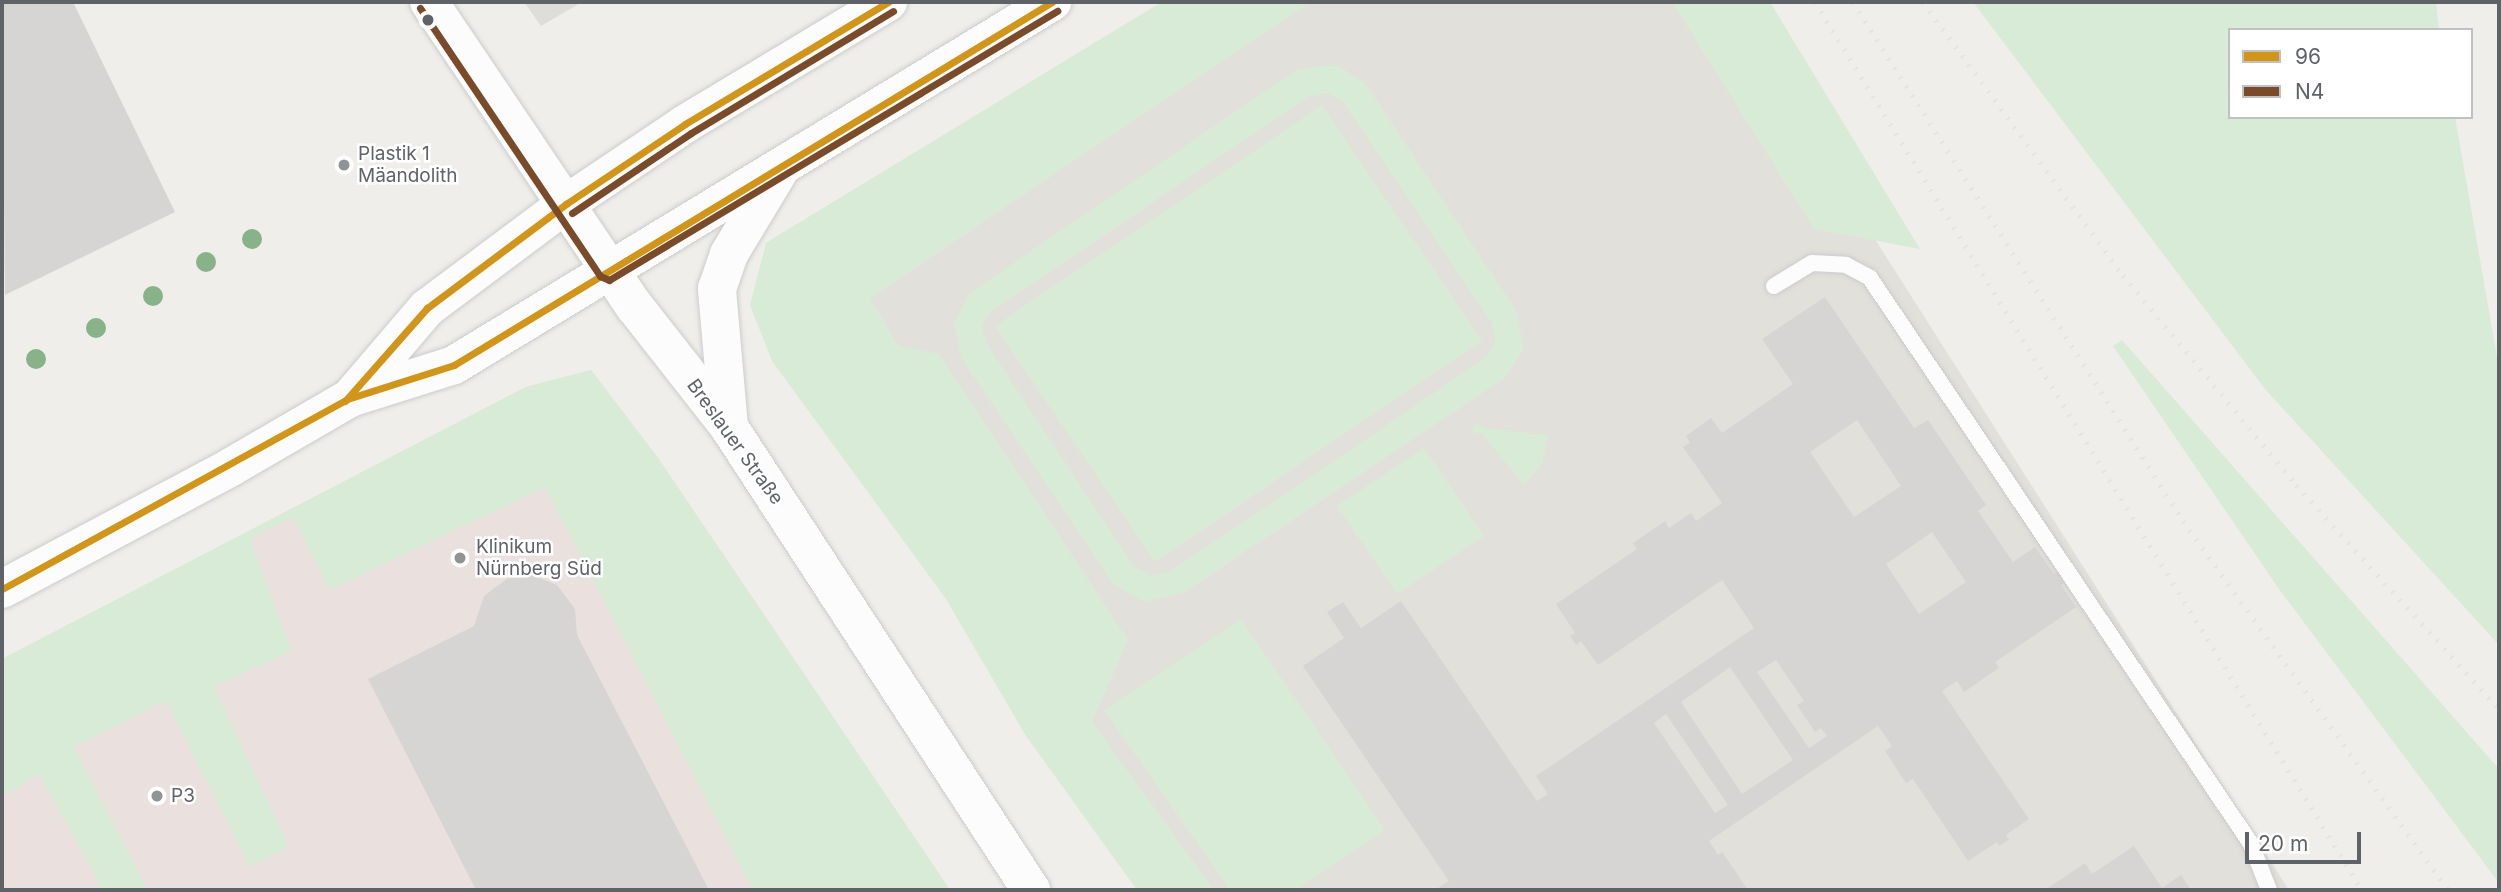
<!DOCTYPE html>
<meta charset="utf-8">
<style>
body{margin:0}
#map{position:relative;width:2501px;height:892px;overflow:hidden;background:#efeeea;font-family:Inter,sans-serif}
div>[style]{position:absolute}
.industrial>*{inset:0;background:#dfddda}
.education>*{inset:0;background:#e2e0da}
.medical>*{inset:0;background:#eae0de}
.green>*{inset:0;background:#d8ebd6}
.building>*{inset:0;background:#d6d5d3}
.roads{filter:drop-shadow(0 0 2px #cbcccc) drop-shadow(0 0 2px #cbcccc)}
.lane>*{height:16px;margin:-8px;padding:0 8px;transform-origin:8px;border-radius:8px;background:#fdfcfc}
.secondary>*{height:38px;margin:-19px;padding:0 19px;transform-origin:19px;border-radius:19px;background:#fdfcfc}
.rail>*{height:5px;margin-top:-2.5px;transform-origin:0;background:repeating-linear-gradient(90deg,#e4e4e4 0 2px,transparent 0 11px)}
.bus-1>*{height:7px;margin:-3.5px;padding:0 3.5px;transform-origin:3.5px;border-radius:3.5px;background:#d1951a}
.bus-2>*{height:7px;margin:-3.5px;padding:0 3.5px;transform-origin:3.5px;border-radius:3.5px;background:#7a4b2a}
.trees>*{width:20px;height:20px;margin:-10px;border-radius:50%;background:#88b388}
.dots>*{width:19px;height:19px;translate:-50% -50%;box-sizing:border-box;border:4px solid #fff;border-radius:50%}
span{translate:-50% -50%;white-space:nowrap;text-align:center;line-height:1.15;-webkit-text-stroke:5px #fff;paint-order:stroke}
.poi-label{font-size:19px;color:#5f6368}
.left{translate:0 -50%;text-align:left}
.street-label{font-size:19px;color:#5f6368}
.frame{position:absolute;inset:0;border:4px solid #5f6368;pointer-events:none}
.legend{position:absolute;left:2228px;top:28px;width:245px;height:91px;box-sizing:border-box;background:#fff;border:2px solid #bfc1c3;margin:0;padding:9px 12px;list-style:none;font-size:21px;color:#5f6368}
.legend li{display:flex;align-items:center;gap:14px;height:35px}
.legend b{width:35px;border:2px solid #bfc1c3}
.scale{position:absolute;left:2245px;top:832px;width:116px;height:32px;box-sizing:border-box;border:4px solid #5f6368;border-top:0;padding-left:9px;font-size:21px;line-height:24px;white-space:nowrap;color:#5f6368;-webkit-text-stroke:5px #fff;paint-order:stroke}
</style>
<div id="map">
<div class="industrial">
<div style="clip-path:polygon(524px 2px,582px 2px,541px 26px)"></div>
</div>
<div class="education">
<div style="clip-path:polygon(1162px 2px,1724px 2px,2289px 890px,1166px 890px,766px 243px)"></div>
</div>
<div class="medical">
<div style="clip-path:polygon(591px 370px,658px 458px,950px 890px,2px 890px,2px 659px,526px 387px)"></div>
</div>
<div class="green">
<div style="clip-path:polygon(1162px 2px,1311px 2px,870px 298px,898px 346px,939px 354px,1128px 640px,1092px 722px,1214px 890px,1137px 890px,1026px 736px,946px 599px,772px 361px,750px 305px,766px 243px)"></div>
<div style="clip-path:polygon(1672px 2px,1770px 2px,1920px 249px,1814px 229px)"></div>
<div style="clip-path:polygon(1973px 2px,2436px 2px,2439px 30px,2230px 30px,2230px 117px,2455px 117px,2499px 368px,2499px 645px,2265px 389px)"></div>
<div style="clip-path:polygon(evenodd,1337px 65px,1365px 83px,1516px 310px,1524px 349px,1505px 378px,1183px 593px,1144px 602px,1113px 584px,962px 359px,954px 325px,968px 294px,1298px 69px,1337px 65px,1330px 94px,1343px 102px,1492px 323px,1495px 344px,1484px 359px,1171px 571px,1152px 576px,1134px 566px,988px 346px,982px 327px,989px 313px,1310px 96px,1330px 94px)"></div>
<div style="clip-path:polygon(1322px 105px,1482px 341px,1155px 562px,995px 326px)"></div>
<div style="clip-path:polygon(2122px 340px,2499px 769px,2499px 883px,2279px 589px,2113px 346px)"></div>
<div style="clip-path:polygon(591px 370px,658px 458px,950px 890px,753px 890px,545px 487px,330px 590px,293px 517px,250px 539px,292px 651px,214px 687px,289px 846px,250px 867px,166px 701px,74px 747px,148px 890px,103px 890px,39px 774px,2px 797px,2px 659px,526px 387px)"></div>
<div style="clip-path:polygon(1476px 422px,1484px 428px,1548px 435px,1542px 464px,1524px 485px,1482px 434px,1472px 432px)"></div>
<div style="clip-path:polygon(1424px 448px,1484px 536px,1397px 594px,1337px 506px)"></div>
<div style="clip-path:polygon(1241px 619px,1385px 830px,1296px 890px,1230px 890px,1104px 710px)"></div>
</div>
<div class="building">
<div style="clip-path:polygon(2px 2px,73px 2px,175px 212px,5px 295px)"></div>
<div style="clip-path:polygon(evenodd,1825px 297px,1914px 428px,1928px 420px,1986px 505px,1978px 511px,2013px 562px,2035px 547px,2054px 574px,2059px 572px,2065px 582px,2061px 585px,2076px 607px,1995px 662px,1999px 668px,1964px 692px,1957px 681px,1942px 691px,2029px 819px,2006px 835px,2009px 840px,1999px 846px,1997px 842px,1968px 861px,1913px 779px,1906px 783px,1885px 751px,1892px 746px,1878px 726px,1709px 841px,1718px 855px,1722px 852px,1748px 890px,1435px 890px,1449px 881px,1303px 666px,1344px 638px,1327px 612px,1343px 602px,1361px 628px,1401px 601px,1537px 801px,1548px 794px,1536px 776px,1754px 628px,1722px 580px,1598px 665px,1581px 641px,1576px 645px,1570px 636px,1575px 633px,1556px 604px,1637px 549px,1633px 543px,1665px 521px,1669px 528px,1691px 513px,1696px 521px,1722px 503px,1683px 447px,1690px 443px,1686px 436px,1711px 418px,1722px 433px,1793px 384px,1762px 339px,1825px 297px,1857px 420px,1901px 486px,1854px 517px,1810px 452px,1857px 420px,1825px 297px,1932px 532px,1966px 582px,1919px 614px,1886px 564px,1932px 532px,1825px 297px,1776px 660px,1804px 701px,1797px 705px,1815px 732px,1821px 728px,1827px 736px,1809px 748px,1757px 672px,1776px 660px,1825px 297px,1730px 667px,1793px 760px,1742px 794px,1681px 702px,1730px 667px,1825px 297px,1666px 714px,1728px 805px,1715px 813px,1654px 723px,1666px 714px)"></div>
<div style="clip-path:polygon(532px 575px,557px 585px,575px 609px,577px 635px,709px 890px,476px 890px,368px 679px,474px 626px,484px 596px,508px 578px)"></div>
<div style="clip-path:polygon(2134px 846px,2162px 888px,2181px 875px,2191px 890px,2045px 890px,2085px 863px,2092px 874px)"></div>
</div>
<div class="roads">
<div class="lane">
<div style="left:1774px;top:286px;width:44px;rotate:-31.2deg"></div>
<div style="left:1812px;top:263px;width:34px;rotate:3deg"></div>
<div style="left:1846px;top:265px;width:27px;rotate:28deg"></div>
<div style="left:1870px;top:278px;width:682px;rotate:56.05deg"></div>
<div style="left:2251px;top:844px;width:49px;rotate:68.6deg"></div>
</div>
<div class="secondary">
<div style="left:429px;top:2px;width:368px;rotate:56deg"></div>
<div style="left:635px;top:307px;width:152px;rotate:51.9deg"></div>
<div style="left:729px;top:427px;width:553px;rotate:56.88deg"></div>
<div style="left:350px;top:398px;width:118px;rotate:-49.5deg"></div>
<div style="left:427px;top:308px;width:174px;rotate:-36.8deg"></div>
<div style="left:566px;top:204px;width:143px;rotate:-33.9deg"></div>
<div style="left:685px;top:124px;width:237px;rotate:-31deg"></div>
<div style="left:729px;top:427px;width:139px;rotate:-95deg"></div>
<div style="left:717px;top:289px;width:37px;rotate:-71deg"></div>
<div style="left:729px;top:254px;width:97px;rotate:-58.9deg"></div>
<div style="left:2px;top:589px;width:259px;rotate:-28deg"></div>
<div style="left:231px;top:467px;width:138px;rotate:-30.1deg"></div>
<div style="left:350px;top:398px;width:109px;rotate:-17.6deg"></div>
<div style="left:454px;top:365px;width:700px;rotate:-31.26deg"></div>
</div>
</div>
<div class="rail">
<div style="left:1815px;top:2px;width:1043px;rotate:58.37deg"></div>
<div style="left:1853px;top:2px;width:615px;rotate:57.55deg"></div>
<div style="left:2183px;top:521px;width:454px;rotate:54.3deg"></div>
<div style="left:1923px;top:2px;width:338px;rotate:53.8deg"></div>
<div style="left:2123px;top:275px;width:272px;rotate:50.5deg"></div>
<div style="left:2296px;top:485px;width:302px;rotate:47.8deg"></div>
</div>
<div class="bus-1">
<div style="left:345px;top:401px;width:124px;rotate:-48.6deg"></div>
<div style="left:427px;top:308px;width:174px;rotate:-36.8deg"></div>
<div style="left:566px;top:204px;width:143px;rotate:-33.9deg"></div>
<div style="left:685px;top:124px;width:237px;rotate:-31deg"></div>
<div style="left:2px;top:589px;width:397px;rotate:-28.8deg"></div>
<div style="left:350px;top:398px;width:109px;rotate:-17.6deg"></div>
<div style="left:454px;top:365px;width:700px;rotate:-31.26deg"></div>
</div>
<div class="bus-2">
<div style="left:420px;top:8px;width:323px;rotate:56.1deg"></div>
<div style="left:600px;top:276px;width:10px;rotate:24deg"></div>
<div style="left:609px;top:280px;width:523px;rotate:-30.98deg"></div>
<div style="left:572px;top:213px;width:143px;rotate:-33.9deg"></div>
<div style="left:691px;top:133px;width:236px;rotate:-31.1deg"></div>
</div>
<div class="trees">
<div style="left:252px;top:239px"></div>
<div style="left:206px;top:262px"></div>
<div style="left:153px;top:296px"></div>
<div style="left:96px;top:328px"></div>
<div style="left:36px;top:359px"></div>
</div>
<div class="dots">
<div style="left:428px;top:20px;background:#5f6368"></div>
<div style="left:344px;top:165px;background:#919496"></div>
<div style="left:460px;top:558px;background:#919496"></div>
<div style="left:157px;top:796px;background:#919496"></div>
</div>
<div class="poi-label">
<span class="left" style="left:358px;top:165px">Plastik 1<br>Mäandolith</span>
<span class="left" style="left:476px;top:558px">Klinikum<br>Nürnberg Süd</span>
<span class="left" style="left:171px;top:796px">P3</span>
</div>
<div class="street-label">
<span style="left:735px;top:442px;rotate:54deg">Breslauer Straße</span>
</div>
<div class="frame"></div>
<ul class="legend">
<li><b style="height:9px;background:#d1951a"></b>96</li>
<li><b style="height:9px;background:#7a4b2a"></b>N4</li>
</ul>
<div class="scale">20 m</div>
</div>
